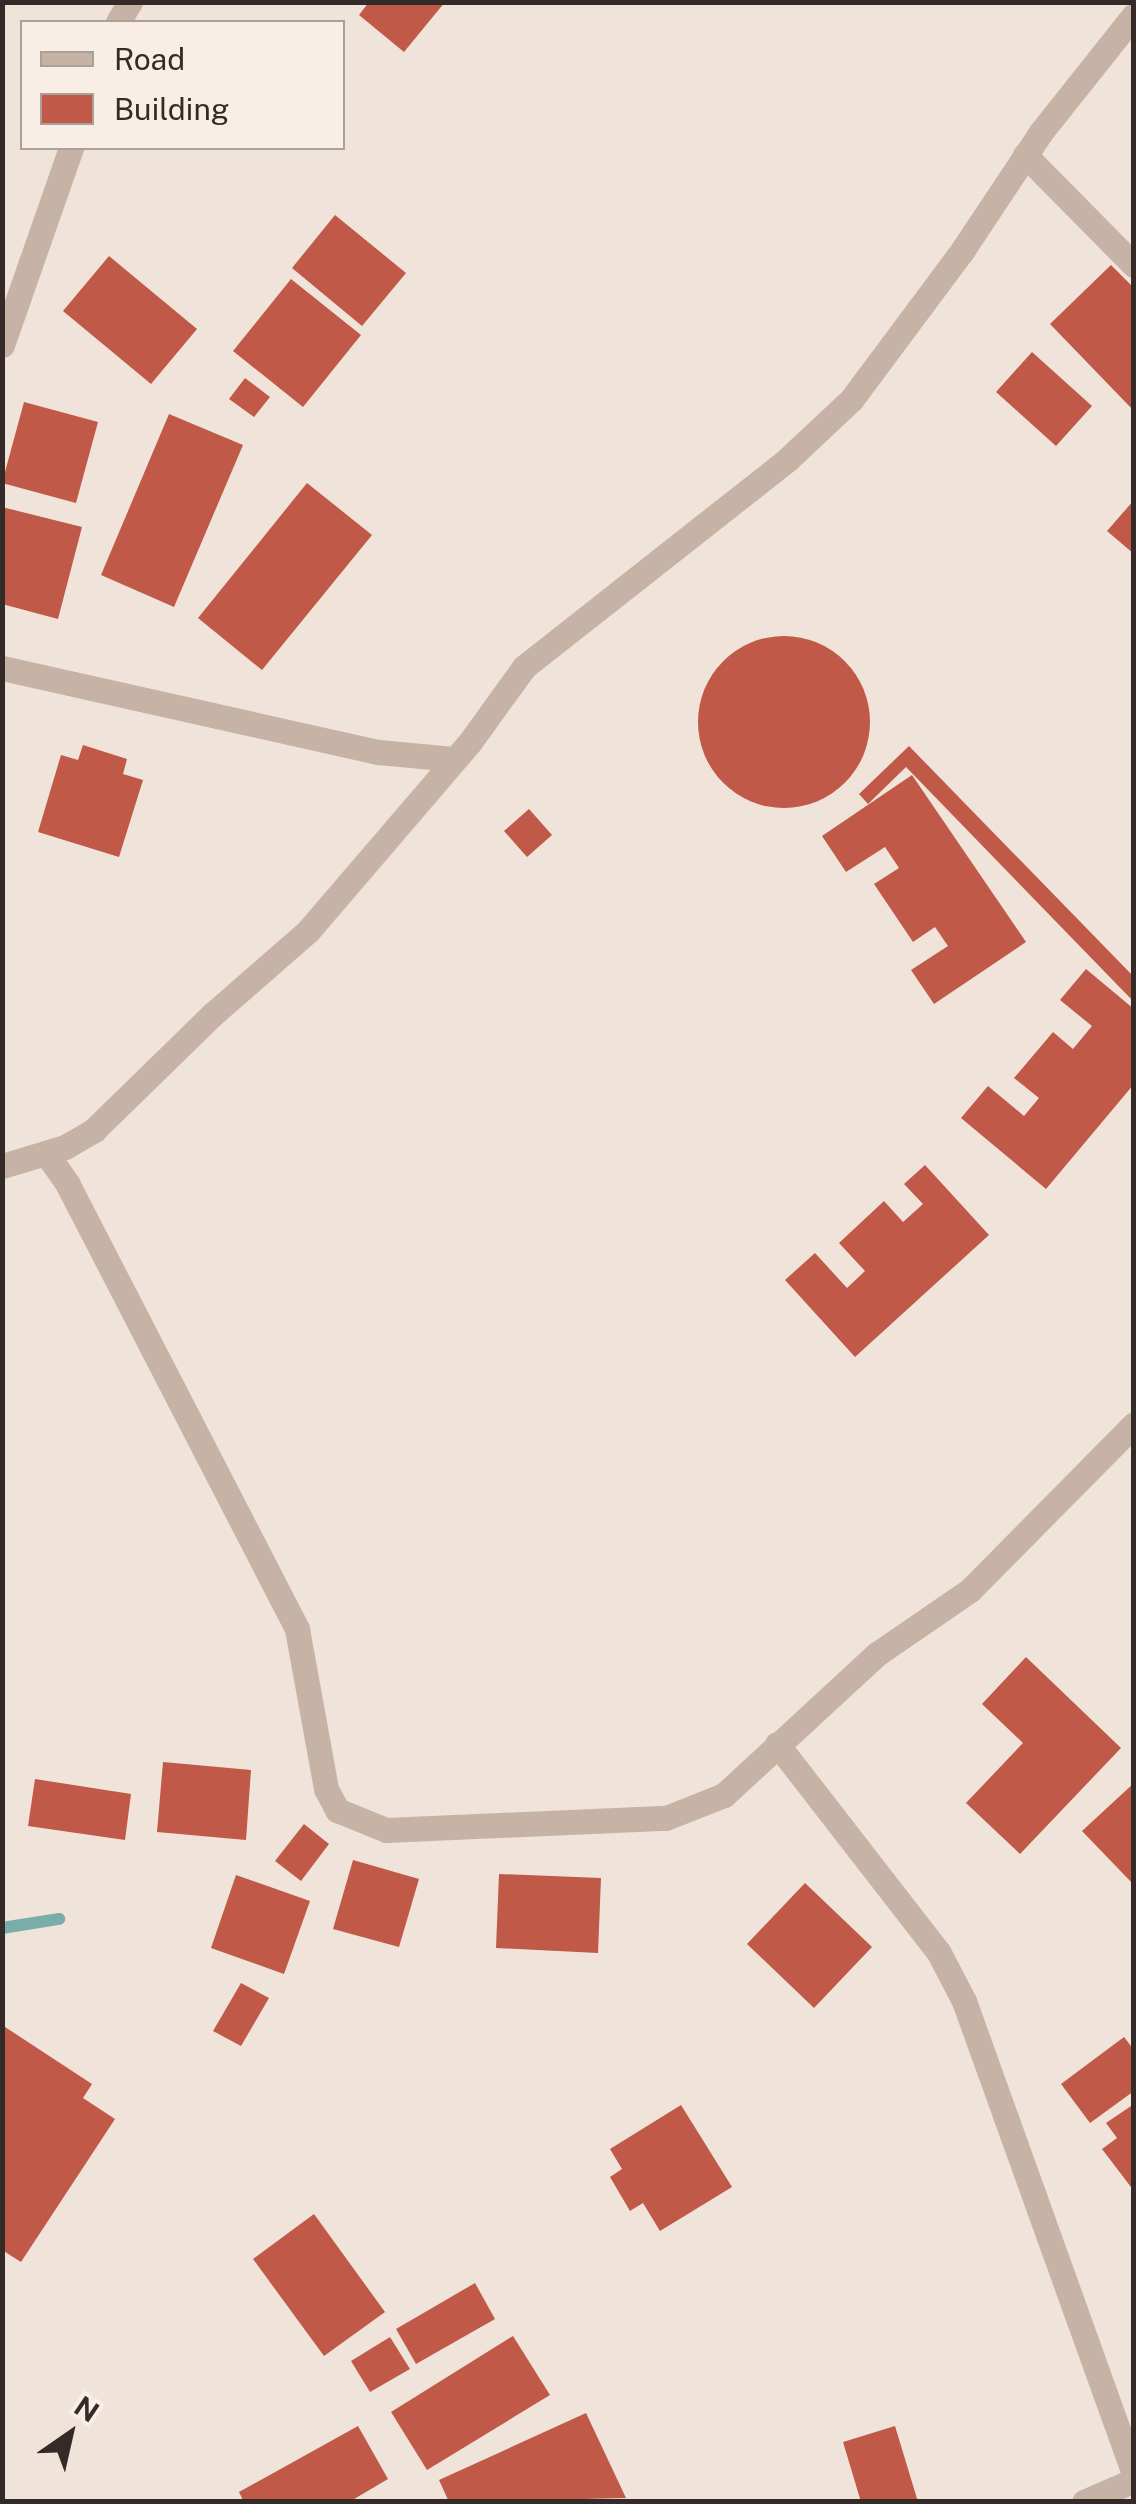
<!DOCTYPE html>
<style>
body{margin:0}
#map{position:relative;width:1136px;height:2504px;overflow:hidden;background:#f0e3da;font-family:"Public Sans",sans-serif}
div>[style]{position:absolute}
.stream>*{height:12px;margin:-6px;padding:0 6px;transform-origin:6px;border-radius:6px;background:#7aaca9}
.building>*{inset:0;background:#c05947}
.round{border-radius:50%}
.street>*{height:25px;margin:-12.5px;padding:0 12.5px;transform-origin:12.5px;border-radius:12.5px;background:#c7b2a6}
span{translate:-50% -50%;white-space:nowrap;text-align:center;line-height:1.15;-webkit-text-stroke:8px #f8eee6;paint-order:stroke}
.frame{position:absolute;inset:0;border:5px solid #342a27;pointer-events:none}
.legend{position:absolute;left:20px;top:20px;width:325px;height:130px;box-sizing:border-box;background:#f8eee6;border:2px solid #aaa09a;margin:0;padding:12px 18px;list-style:none;font-size:30px;color:#342a27}
.legend li{display:flex;align-items:center;gap:20px;height:50px}
.legend b{width:50px;border:2px solid #aaa09a}
.north{position:absolute;left:20px;top:2384px;width:100px;height:100px;-webkit-text-stroke:8px #f8eee6;paint-order:stroke;rotate:34deg;font-size:28px;font-weight:700;line-height:40px;text-align:center;color:#342a27}
.north::after{content:'';display:block;margin:auto;width:35px;height:45px;background:#342a27;clip-path:polygon(50% 0,100% 100%,50% 72%,0 100%)}
</style>
<div id="map">
<div class="stream">
<div style="left:2px;top:1928px;width:58px;rotate:-9deg"></div>
</div>
<div class="building">
<div style="clip-path:polygon(369px 2px,445px 2px,404px 52px,359px 15px)"></div>
<div style="clip-path:polygon(335px 215px,406px 273px,362px 326px,292px 268px)"></div>
<div style="clip-path:polygon(109px 256px,197px 329px,151px 384px,63px 311px)"></div>
<div style="clip-path:polygon(1111px 265px,1134px 288px,1134px 411px,1050px 324px)"></div>
<div style="clip-path:polygon(291px 279px,361px 335px,303px 407px,233px 351px)"></div>
<div style="clip-path:polygon(1032px 352px,1092px 406px,1056px 446px,996px 392px)"></div>
<div style="clip-path:polygon(245px 378px,270px 397px,254px 417px,229px 399px)"></div>
<div style="clip-path:polygon(24px 402px,98px 422px,76px 503px,2px 483px)"></div>
<div style="clip-path:polygon(169px 414px,243px 445px,174px 607px,101px 575px)"></div>
<div style="clip-path:polygon(307px 483px,372px 535px,262px 670px,198px 618px)"></div>
<div style="clip-path:polygon(1134px 500px,1134px 554px,1107px 531px)"></div>
<div style="clip-path:polygon(2px 507px,82px 527px,58px 619px,2px 604px)"></div>
<div class="round" style="left:698px;top:636px;width:172px;height:172px"></div>
<div style="clip-path:polygon(83px 745px,127px 759px,123px 774px,143px 780px,119px 857px,38px 832px,61px 755px,78px 760px)"></div>
<div style="clip-path:polygon(909px 746px,1134px 977px,1134px 1002px,906px 767px,868px 804px,859px 794px)"></div>
<div style="clip-path:polygon(912px 775px,1026px 942px,934px 1004px,911px 970px,948px 946px,935px 927px,913px 942px,874px 884px,899px 868px,885px 847px,846px 872px,822px 836px)"></div>
<div style="clip-path:polygon(529px 809px,552px 835px,527px 857px,504px 831px)"></div>
<div style="clip-path:polygon(1086px 969px,1134px 1009px,1134px 1084px,1046px 1189px,961px 1118px,988px 1086px,1024px 1116px,1039px 1098px,1014px 1078px,1053px 1032px,1073px 1049px,1092px 1026px,1060px 1000px)"></div>
<div style="clip-path:polygon(925px 1165px,989px 1235px,855px 1357px,785px 1280px,815px 1253px,847px 1288px,865px 1271px,839px 1243px,884px 1201px,903px 1222px,923px 1204px,904px 1184px)"></div>
<div style="clip-path:polygon(1026px 1657px,1121px 1748px,1020px 1854px,966px 1803px,1023px 1743px,982px 1704px)"></div>
<div style="clip-path:polygon(163px 1762px,251px 1770px,246px 1840px,157px 1832px)"></div>
<div style="clip-path:polygon(35px 1779px,131px 1794px,125px 1840px,28px 1826px)"></div>
<div style="clip-path:polygon(1134px 1783px,1134px 1885px,1082px 1831px)"></div>
<div style="clip-path:polygon(304px 1824px,329px 1844px,301px 1881px,275px 1861px)"></div>
<div style="clip-path:polygon(353px 1860px,419px 1879px,399px 1947px,333px 1929px)"></div>
<div style="clip-path:polygon(499px 1874px,601px 1878px,598px 1953px,496px 1948px)"></div>
<div style="clip-path:polygon(236px 1875px,310px 1901px,284px 1974px,211px 1948px)"></div>
<div style="clip-path:polygon(805px 1883px,872px 1947px,814px 2008px,747px 1944px)"></div>
<div style="clip-path:polygon(241px 1983px,269px 1998px,241px 2046px,213px 2031px)"></div>
<div style="clip-path:polygon(2px 2025px,92px 2084px,83px 2098px,115px 2119px,21px 2262px,2px 2250px)"></div>
<div style="clip-path:polygon(1124px 2037px,1134px 2050px,1134px 2091px,1090px 2123px,1061px 2084px)"></div>
<div style="clip-path:polygon(1134px 2104px,1134px 2191px,1102px 2149px,1117px 2138px,1106px 2123px)"></div>
<div style="clip-path:polygon(681px 2105px,732px 2187px,660px 2231px,643px 2203px,630px 2211px,610px 2177px,622px 2169px,610px 2149px)"></div>
<div style="clip-path:polygon(314px 2214px,385px 2312px,324px 2356px,253px 2259px)"></div>
<div style="clip-path:polygon(475px 2283px,495px 2319px,416px 2364px,396px 2329px)"></div>
<div style="clip-path:polygon(513px 2336px,550px 2395px,427px 2470px,391px 2412px)"></div>
<div style="clip-path:polygon(390px 2337px,410px 2369px,370px 2392px,351px 2361px)"></div>
<div style="clip-path:polygon(586px 2413px,626px 2498px,449px 2502px,439px 2480px)"></div>
<div style="clip-path:polygon(358px 2426px,388px 2479px,349px 2502px,244px 2502px,239px 2492px)"></div>
<div style="clip-path:polygon(895px 2426px,918px 2502px,861px 2502px,843px 2442px)"></div>
</div>
<div class="street">
<div style="left:118px;top:22px;width:23px;rotate:-59deg"></div>
<div style="left:1025px;top:155px;width:155px;rotate:45.3deg"></div>
<div style="left:2px;top:345px;width:209px;rotate:-70.7deg"></div>
<div style="left:2px;top:668px;width:386px;rotate:12.6deg"></div>
<div style="left:379px;top:752px;width:74px;rotate:5.4deg"></div>
<div style="left:46px;top:1153px;width:39px;rotate:55deg"></div>
<div style="left:68px;top:1185px;width:500px;rotate:62.7deg"></div>
<div style="left:297px;top:1629px;width:163px;rotate:79.7deg"></div>
<div style="left:326px;top:1789px;width:24px;rotate:62deg"></div>
<div style="left:337px;top:1810px;width:53px;rotate:22.2deg"></div>
<div style="left:386px;top:1830px;width:280px;rotate:-2.5deg"></div>
<div style="left:666px;top:1818px;width:62px;rotate:-21.6deg"></div>
<div style="left:724px;top:1795px;width:208px;rotate:-42.7deg"></div>
<div style="left:877px;top:1654px;width:113px;rotate:-34.5deg"></div>
<div style="left:970px;top:1590px;width:233px;rotate:-45.3deg"></div>
<div style="left:2px;top:1166px;width:66px;rotate:-16.8deg"></div>
<div style="left:65px;top:1147px;width:34px;rotate:-30deg"></div>
<div style="left:94px;top:1130px;width:166px;rotate:-44.3deg"></div>
<div style="left:213px;top:1014px;width:126px;rotate:-41.1deg"></div>
<div style="left:308px;top:931px;width:249px;rotate:-49.4deg"></div>
<div style="left:470px;top:742px;width:92px;rotate:-54.2deg"></div>
<div style="left:524px;top:667px;width:336px;rotate:-38.2deg"></div>
<div style="left:788px;top:459px;width:86px;rotate:-43.1deg"></div>
<div style="left:851px;top:400px;width:186px;rotate:-53.3deg"></div>
<div style="left:962px;top:251px;width:143px;rotate:-56.4deg"></div>
<div style="left:1041px;top:132px;width:149px;rotate:-51.5deg"></div>
<div style="left:777px;top:1744px;width:264px;rotate:52.2deg"></div>
<div style="left:939px;top:1953px;width:54px;rotate:62.5deg"></div>
<div style="left:964px;top:2001px;width:503px;rotate:70.23deg"></div>
<div style="left:1084px;top:2502px;width:55px;rotate:-23.7deg"></div>
</div>
<div class="frame"></div>
<ul class="legend">
<li><b style="height:12px;background:#c7b2a6"></b>Road</li>
<li><b style="height:28px;background:#c05947"></b>Building</li>
</ul>
<div class="north">N</div>
</div>
